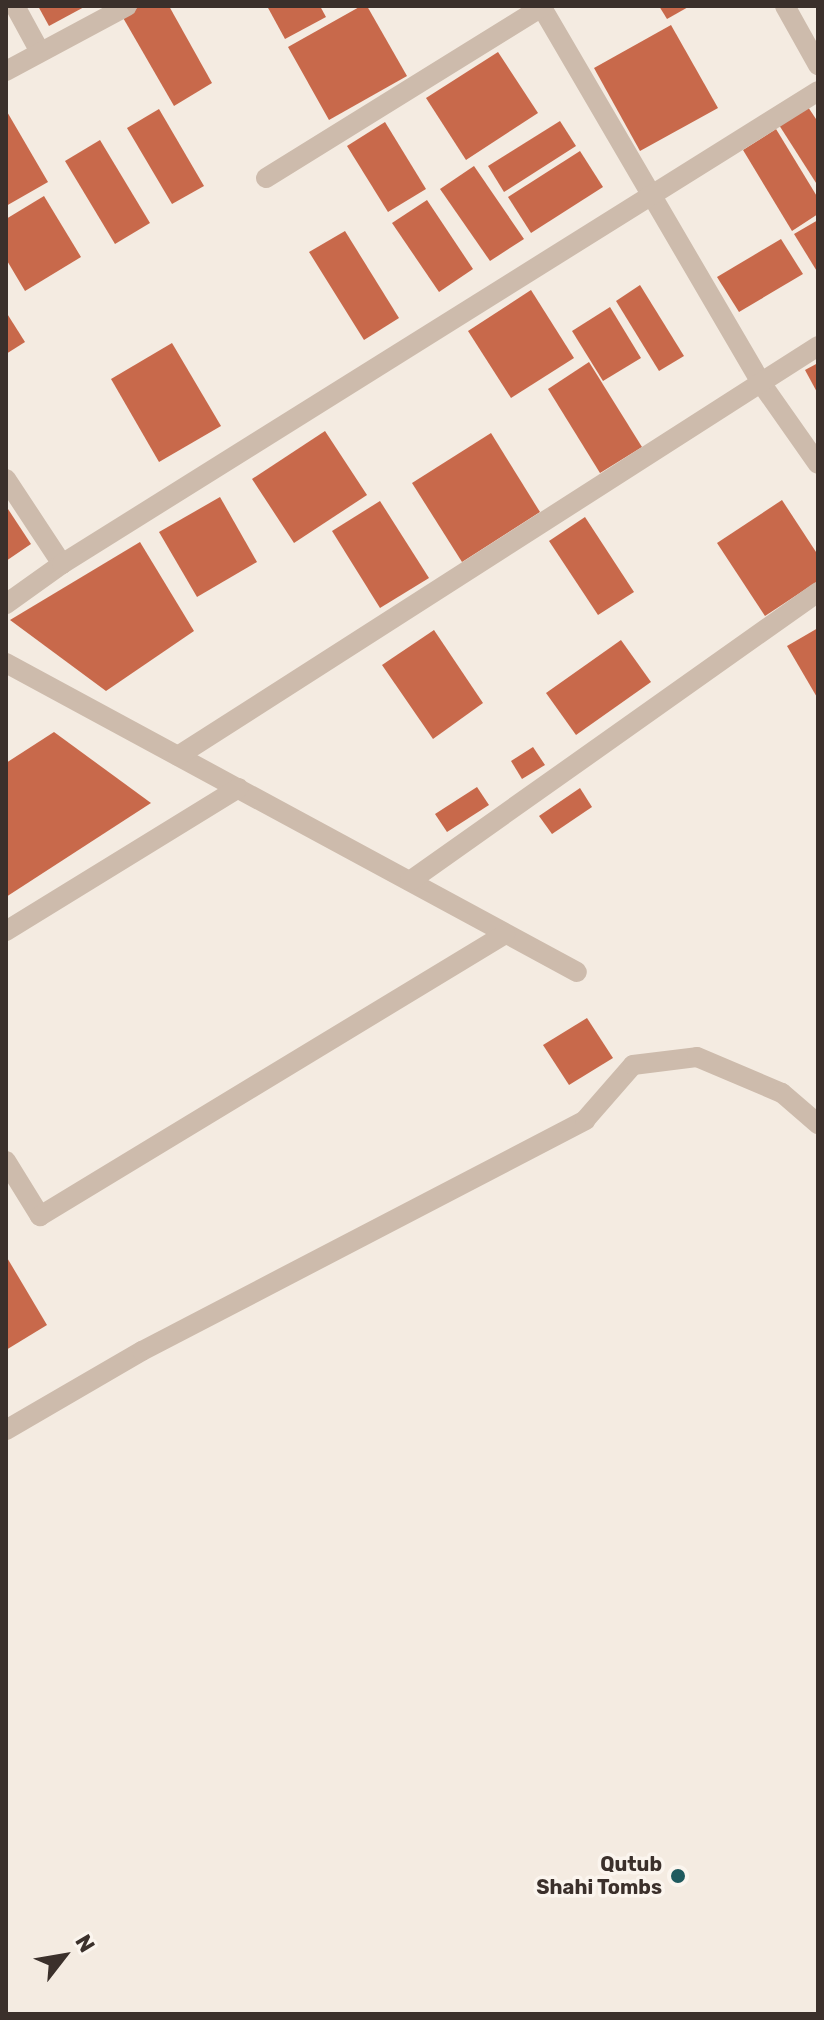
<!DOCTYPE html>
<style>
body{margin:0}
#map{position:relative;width:824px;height:2020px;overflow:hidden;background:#f4ebe1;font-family:Rubik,sans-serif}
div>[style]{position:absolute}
.building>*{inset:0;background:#c8694b}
.lane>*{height:20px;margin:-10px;padding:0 10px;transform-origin:10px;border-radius:10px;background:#cdbbac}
.street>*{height:20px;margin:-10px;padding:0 10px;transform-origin:10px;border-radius:10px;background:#cdbbac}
.dots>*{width:22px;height:22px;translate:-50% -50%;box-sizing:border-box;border:4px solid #fbf5ee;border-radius:50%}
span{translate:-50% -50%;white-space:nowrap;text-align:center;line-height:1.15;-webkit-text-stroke:7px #fbf5ee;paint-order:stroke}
.poi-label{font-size:20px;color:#3b302b;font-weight:700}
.right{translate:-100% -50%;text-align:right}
.frame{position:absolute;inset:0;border:8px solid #3b302b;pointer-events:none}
.north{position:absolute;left:24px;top:1916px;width:80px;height:80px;-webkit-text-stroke:6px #fbf5ee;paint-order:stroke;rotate:59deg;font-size:22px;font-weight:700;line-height:32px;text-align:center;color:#3b302b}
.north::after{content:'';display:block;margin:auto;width:28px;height:36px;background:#3b302b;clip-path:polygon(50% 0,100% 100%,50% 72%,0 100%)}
</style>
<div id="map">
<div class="building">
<div style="clip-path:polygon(38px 6px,86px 6px,49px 26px)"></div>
<div style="clip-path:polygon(141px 6px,169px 6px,212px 83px,174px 106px,122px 16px)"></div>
<div style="clip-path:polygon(267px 6px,320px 6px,326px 17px,285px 39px)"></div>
<div style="clip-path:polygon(361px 6px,367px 6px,407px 76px,329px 120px,288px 47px)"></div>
<div style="clip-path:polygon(659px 6px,690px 6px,667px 19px)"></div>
<div style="clip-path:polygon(671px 25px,718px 108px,640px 151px,594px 68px)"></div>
<div style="clip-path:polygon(498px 52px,538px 113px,466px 160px,426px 98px)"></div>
<div style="clip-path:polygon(808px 107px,818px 122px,818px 186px,779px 125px)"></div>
<div style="clip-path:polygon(159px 109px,204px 186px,172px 204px,127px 128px)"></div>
<div style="clip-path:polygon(6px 110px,48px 182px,6px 206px)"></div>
<div style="clip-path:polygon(560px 121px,576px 146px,504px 192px,488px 166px)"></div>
<div style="clip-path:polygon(385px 122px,426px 189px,388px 212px,347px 146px)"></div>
<div style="clip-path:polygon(776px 129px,818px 198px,818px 214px,792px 231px,743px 150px)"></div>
<div style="clip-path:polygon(100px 140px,150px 223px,115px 244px,65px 161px)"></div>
<div style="clip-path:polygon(580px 151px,603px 187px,531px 233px,508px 197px)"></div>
<div style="clip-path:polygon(474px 166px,524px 239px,490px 261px,440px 189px)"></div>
<div style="clip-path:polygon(44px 196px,81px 257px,25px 291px,6px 259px,6px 219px)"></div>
<div style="clip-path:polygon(427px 200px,473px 269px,439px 292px,392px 223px)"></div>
<div style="clip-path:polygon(818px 220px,818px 273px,794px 234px)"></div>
<div style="clip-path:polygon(345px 231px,399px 318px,364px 340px,309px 252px)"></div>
<div style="clip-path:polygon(781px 239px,803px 274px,739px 312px,717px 277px)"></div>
<div style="clip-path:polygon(640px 285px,684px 356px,659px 371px,616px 301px)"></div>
<div style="clip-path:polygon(531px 290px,574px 358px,511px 398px,468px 331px)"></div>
<div style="clip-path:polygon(610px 307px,641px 358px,603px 381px,572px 331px)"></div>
<div style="clip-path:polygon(6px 312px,25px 342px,6px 354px)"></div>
<div style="clip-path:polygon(172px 343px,221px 426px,159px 462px,111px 379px)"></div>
<div style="clip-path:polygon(589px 362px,642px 447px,600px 473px,548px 389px)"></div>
<div style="clip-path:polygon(818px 363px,818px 394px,805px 370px)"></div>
<div style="clip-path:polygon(325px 431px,367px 495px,294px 543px,252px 479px)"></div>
<div style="clip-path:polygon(491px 433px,540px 512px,462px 562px,412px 483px)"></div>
<div style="clip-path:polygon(220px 497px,257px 562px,197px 597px,159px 532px)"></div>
<div style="clip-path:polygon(782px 500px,818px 555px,818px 581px,765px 616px,717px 543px)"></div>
<div style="clip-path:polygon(380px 501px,429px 578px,380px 608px,332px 531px)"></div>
<div style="clip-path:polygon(6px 506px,31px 544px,6px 561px)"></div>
<div style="clip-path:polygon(585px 517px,634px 592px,598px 615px,549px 541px)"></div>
<div style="clip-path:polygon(140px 542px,194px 631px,106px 691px,10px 620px)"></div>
<div style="clip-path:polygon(818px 628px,818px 699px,787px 646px)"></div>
<div style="clip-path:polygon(434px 630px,483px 703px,433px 739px,382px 665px)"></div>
<div style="clip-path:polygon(621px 640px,651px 682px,576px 735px,546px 693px)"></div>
<div style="clip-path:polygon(54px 732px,151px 803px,6px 897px,6px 763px)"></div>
<div style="clip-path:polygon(533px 747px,545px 765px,522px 779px,511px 761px)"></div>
<div style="clip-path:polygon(477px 787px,489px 805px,447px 832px,435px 814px)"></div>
<div style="clip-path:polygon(580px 788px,592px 807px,552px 834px,539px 816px)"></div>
<div style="clip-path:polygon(587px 1018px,613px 1058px,569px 1085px,543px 1045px)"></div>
<div style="clip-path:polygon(6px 1256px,47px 1325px,6px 1350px)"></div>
</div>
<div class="lane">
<div style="left:6px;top:1430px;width:157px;rotate:-30.2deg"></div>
<div style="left:142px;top:1351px;width:500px;rotate:-27.5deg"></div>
<div style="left:585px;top:1120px;width:73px;rotate:-48.9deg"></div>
<div style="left:633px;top:1065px;width:64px;rotate:-7.1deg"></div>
<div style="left:697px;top:1057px;width:92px;rotate:23deg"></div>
<div style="left:782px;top:1093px;width:48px;rotate:40.7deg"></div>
</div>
<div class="street">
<div style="left:15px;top:6px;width:50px;rotate:61.4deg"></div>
<div style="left:541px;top:6px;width:436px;rotate:59.7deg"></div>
<div style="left:761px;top:383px;width:99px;rotate:54.9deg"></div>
<div style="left:785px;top:6px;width:68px;rotate:60.8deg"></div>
<div style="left:6px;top:71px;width:137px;rotate:-28.2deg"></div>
<div style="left:266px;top:178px;width:325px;rotate:-31.8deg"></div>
<div style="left:6px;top:479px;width:102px;rotate:56.6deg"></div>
<div style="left:6px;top:604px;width:69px;rotate:-35.5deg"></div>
<div style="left:62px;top:564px;width:892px;rotate:-32.03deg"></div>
<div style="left:6px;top:663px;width:649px;rotate:28.42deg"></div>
<div style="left:178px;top:756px;width:760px;rotate:-32.64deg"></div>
<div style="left:410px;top:881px;width:500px;rotate:-35.3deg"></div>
<div style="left:6px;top:931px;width:273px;rotate:-31.6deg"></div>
<div style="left:6px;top:1161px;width:65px;rotate:58.3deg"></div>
<div style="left:40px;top:1216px;width:544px;rotate:-31.23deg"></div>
</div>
<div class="dots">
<div style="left:678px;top:1876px;background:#1f5a5e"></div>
</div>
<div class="poi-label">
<span class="right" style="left:662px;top:1876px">Qutub<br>Shahi Tombs</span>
</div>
<div class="frame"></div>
<div class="north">N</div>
</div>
